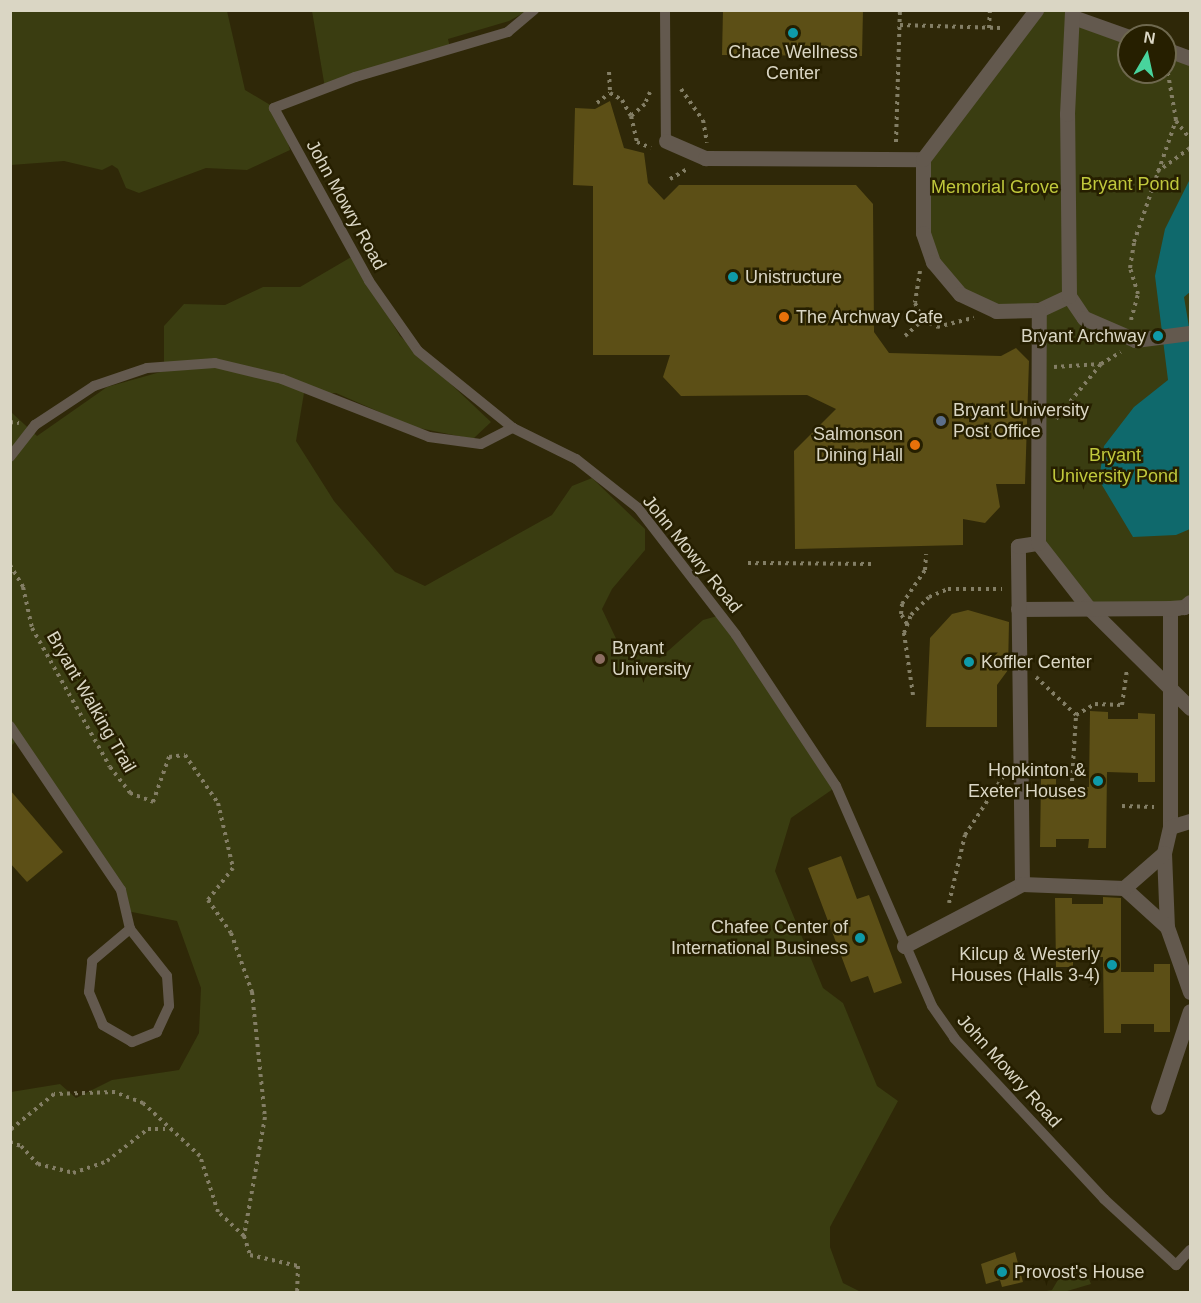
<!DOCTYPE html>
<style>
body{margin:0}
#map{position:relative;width:1201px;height:1303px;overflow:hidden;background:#2f2808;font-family:Helvetica,sans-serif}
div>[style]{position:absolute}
.green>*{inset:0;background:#3a3d11}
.water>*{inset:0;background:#0f696c}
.building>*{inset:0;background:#5c4f16}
.path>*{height:4px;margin-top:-2px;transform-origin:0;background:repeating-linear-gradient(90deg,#837e65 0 3px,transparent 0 7.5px)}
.lane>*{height:10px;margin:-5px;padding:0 5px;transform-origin:5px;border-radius:5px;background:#63594e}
.street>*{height:15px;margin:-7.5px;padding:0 7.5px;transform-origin:7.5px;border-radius:7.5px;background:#63594e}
.dots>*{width:16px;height:16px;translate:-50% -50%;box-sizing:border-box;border:3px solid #261f00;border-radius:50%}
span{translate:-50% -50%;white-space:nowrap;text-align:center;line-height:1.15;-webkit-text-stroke:5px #261f00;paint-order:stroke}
.poi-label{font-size:18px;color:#dad6c4}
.left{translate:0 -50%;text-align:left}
.right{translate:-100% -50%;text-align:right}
.park-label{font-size:18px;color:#c0c83c}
.street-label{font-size:18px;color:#dad6c4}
.frame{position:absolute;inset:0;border:12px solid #dad6c4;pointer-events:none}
.north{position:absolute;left:1117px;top:24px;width:60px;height:60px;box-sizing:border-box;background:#261f00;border:2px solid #6e684e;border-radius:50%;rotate:9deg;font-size:16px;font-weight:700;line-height:24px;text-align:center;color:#dad6c4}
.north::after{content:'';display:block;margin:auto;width:21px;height:27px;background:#48d49d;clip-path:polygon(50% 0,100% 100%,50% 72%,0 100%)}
</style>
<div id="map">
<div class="green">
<div style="clip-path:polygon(11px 11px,227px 11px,245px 90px,277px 109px,290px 150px,247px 170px,206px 168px,139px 193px,126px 188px,118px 169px,112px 165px,102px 170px,64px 161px,11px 165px)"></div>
<div style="clip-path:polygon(312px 11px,527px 11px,509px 21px,448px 39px,451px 52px,325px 88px)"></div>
<div style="clip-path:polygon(1036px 11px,1072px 11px,1129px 37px,1129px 72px,1165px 72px,1165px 49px,1190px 58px,1190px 602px,1087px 606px,1038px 543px,1039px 310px,1065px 297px,996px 311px,960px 294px,933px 262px,923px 159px)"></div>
<div style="clip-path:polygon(353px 256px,400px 336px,491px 422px,473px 439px,414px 427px,336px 393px,304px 393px,296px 441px,334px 501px,395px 572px,425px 586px,552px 515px,572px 486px,592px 478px,645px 529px,645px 550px,612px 589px,602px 609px,621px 649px,660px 658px,703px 620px,721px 615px,833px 789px,791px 818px,775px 871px,823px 988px,843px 1003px,877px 1086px,898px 1101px,830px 1227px,830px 1247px,843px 1283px,861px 1292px,11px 1292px,11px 1092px,60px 1084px,76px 1098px,112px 1080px,179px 1070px,199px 1033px,201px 988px,177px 921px,127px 911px,121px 886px,16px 741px,11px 746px,11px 412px,37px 436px,107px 387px,164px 371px,164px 326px,184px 304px,225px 305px,263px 287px,300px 287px)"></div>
<div style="clip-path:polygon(1065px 1268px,1089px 1279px,1091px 1284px,1064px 1292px,1041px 1292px,1052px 1290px)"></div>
</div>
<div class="water">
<div style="clip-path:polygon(1190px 179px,1190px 292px,1184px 297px,1190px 333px,1190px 529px,1176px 535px,1133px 537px,1099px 480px,1104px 446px,1134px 407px,1168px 380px,1155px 276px,1165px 229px)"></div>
</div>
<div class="building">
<div style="clip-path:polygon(723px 10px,863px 10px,862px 56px,722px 55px)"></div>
<div style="clip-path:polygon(610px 101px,624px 148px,644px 153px,648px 183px,664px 200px,679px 185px,856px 185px,873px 204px,874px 332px,889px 353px,1001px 356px,1016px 348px,1029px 361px,1025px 484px,996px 484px,1000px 507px,985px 523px,963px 519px,963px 545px,795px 549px,794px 451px,836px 409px,807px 395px,681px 396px,663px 377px,670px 355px,593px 355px,593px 186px,573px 185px,575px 108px,595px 109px)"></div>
<div style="clip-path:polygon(968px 610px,1009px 622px,1008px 670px,997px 685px,997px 727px,926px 727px,930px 638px,952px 614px)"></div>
<div style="clip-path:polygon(1090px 711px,1108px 712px,1108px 719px,1138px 719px,1138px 713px,1155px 714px,1155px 782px,1138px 782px,1138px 773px,1107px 772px,1106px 848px,1088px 848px,1089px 839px,1056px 839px,1056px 847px,1040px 847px,1041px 779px,1056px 779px,1056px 787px,1089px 787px)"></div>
<div style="clip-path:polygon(10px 790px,63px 852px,27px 882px,10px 863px)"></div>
<div style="clip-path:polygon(841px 856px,857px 899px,869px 895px,902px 983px,874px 993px,868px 976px,851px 982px,808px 868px)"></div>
<div style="clip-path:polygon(1103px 897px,1121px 898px,1121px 972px,1154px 972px,1154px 964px,1170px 964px,1170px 1032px,1154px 1032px,1154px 1024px,1121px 1024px,1121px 1033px,1104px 1033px,1103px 957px,1073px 957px,1073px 967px,1056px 967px,1055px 898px,1072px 898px,1072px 904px,1103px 904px)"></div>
<div style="clip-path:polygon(1015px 1252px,1023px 1282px,1002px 1287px,1000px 1280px,986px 1284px,981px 1264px)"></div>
</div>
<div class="path">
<div style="left:900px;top:25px;width:101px;rotate:1.7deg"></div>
<div style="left:989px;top:28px;width:18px;rotate:-87deg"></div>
<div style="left:609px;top:72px;width:21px;rotate:87deg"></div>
<div style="left:610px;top:93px;width:14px;rotate:30deg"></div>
<div style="left:622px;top:100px;width:18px;rotate:61deg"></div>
<div style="left:681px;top:89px;width:38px;rotate:55deg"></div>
<div style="left:703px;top:120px;width:23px;rotate:80deg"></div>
<div style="left:650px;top:92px;width:13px;rotate:113deg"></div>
<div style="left:645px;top:104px;width:18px;rotate:139deg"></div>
<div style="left:631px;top:116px;width:27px;rotate:77deg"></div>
<div style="left:637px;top:142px;width:15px;rotate:23deg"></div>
<div style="left:597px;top:103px;width:16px;rotate:-38deg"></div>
<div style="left:1176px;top:121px;width:23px;rotate:52deg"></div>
<div style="left:896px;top:142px;width:132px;rotate:-88.3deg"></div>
<div style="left:1157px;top:172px;width:41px;rotate:-36deg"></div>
<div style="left:670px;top:179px;width:22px;rotate:-30deg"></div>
<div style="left:920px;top:271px;width:32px;rotate:99deg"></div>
<div style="left:915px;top:303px;width:19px;rotate:65deg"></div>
<div style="left:923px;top:320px;width:16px;rotate:27deg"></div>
<div style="left:937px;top:327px;width:38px;rotate:-14deg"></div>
<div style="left:1131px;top:320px;width:27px;rotate:-75deg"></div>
<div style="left:1138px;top:294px;width:27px;rotate:-107deg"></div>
<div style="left:1130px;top:268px;width:26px;rotate:-81deg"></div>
<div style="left:1134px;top:242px;width:129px;rotate:-71deg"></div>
<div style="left:1176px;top:120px;width:53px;rotate:-99.8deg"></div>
<div style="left:905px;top:336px;width:24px;rotate:-42deg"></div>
<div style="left:1054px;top:367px;width:47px;rotate:-3.7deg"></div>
<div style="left:1101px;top:364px;width:23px;rotate:-31deg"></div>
<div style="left:1056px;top:419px;width:71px;rotate:-50.7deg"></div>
<div style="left:10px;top:422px;width:9px;rotate:6deg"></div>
<div style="left:748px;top:563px;width:125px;rotate:0.5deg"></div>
<div style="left:10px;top:565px;width:26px;rotate:59deg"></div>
<div style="left:23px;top:587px;width:42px;rotate:77.6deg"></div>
<div style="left:32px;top:628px;width:159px;rotate:60.7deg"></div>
<div style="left:110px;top:767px;width:33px;rotate:52deg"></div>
<div style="left:130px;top:793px;width:25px;rotate:21deg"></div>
<div style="left:153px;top:802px;width:48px;rotate:-70.4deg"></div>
<div style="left:169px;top:757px;width:16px;rotate:-7deg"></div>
<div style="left:185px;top:755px;width:58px;rotate:55.5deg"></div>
<div style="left:218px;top:803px;width:67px;rotate:77deg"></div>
<div style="left:233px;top:868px;width:41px;rotate:128deg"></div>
<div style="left:208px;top:900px;width:40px;rotate:55.1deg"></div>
<div style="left:231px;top:933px;width:63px;rotate:70.4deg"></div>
<div style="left:252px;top:992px;width:126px;rotate:84.1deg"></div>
<div style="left:265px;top:1117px;width:121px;rotate:100deg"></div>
<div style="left:244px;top:1236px;width:35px;rotate:-137deg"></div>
<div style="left:218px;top:1212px;width:59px;rotate:-107.8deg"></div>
<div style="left:200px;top:1156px;width:78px;rotate:-137.1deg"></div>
<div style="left:143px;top:1103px;width:30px;rotate:-159deg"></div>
<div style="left:115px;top:1092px;width:61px;rotate:178.1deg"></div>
<div style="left:54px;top:1094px;width:57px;rotate:140.7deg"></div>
<div style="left:907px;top:624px;width:12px;rotate:-121deg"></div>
<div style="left:901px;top:614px;width:10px;rotate:-84deg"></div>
<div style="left:902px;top:604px;width:41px;rotate:-55.9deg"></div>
<div style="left:925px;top:570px;width:16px;rotate:-86deg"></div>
<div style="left:1036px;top:677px;width:55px;rotate:43.5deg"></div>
<div style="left:913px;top:695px;width:63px;rotate:-98.3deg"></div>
<div style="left:904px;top:633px;width:19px;rotate:-69deg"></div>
<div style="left:911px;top:615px;width:25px;rotate:-45deg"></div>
<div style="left:929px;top:597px;width:21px;rotate:-23deg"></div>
<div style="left:948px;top:589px;width:54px"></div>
<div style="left:1072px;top:781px;width:66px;rotate:-86.5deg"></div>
<div style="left:1076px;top:715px;width:22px;rotate:-30deg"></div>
<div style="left:1095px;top:704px;width:27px;rotate:2deg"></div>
<div style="left:1122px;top:705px;width:36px;rotate:-82deg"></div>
<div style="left:1122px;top:806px;width:32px;rotate:2deg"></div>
<div style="left:949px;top:903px;width:70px;rotate:-76.8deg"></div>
<div style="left:965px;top:835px;width:69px;rotate:-56.8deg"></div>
<div style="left:10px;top:1142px;width:12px;rotate:20deg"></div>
<div style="left:21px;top:1146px;width:25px;rotate:47deg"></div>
<div style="left:38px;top:1164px;width:36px;rotate:14deg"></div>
<div style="left:73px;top:1173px;width:36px;rotate:-19deg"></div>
<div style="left:107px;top:1161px;width:52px;rotate:-38deg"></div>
<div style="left:148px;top:1129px;width:17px"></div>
<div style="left:244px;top:1236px;width:20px;rotate:72deg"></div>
<div style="left:250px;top:1255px;width:49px;rotate:12.9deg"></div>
<div style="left:298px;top:1266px;width:26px;rotate:92deg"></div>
</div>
<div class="lane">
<div style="left:534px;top:10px;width:34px;rotate:140deg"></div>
<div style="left:508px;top:32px;width:159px;rotate:163.6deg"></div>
<div style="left:355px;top:77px;width:87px;rotate:159.1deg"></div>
<div style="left:274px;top:108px;width:197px;rotate:61.2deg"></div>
<div style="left:369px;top:281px;width:85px;rotate:55deg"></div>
<div style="left:418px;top:351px;width:122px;rotate:39deg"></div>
<div style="left:513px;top:428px;width:70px;rotate:26.2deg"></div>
<div style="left:576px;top:459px;width:79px;rotate:38.3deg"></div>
<div style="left:638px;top:508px;width:160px;rotate:52.3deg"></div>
<div style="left:736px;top:635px;width:181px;rotate:56.5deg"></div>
<div style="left:836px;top:786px;width:240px;rotate:66.4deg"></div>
<div style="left:932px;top:1006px;width:39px;rotate:55deg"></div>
<div style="left:954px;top:1038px;width:220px;rotate:47deg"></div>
<div style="left:1104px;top:1199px;width:98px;rotate:42.5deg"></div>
<div style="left:1176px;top:1265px;width:21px;rotate:-47deg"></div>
<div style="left:665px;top:10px;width:131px;rotate:89.6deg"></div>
<div style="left:10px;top:457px;width:41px;rotate:-52deg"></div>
<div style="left:35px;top:425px;width:71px;rotate:-33.5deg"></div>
<div style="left:94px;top:386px;width:56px;rotate:-18.8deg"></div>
<div style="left:147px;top:368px;width:68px;rotate:-4.2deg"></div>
<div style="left:215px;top:363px;width:69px;rotate:13.4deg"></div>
<div style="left:282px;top:379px;width:158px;rotate:21.5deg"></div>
<div style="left:429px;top:437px;width:52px;rotate:7.7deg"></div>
<div style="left:481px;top:444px;width:36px;rotate:-27deg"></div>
<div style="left:10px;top:726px;width:198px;rotate:55.9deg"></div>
<div style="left:121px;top:890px;width:40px;rotate:77deg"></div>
<div style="left:130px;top:929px;width:60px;rotate:51.8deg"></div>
<div style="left:167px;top:976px;width:30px;rotate:86deg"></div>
<div style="left:169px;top:1006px;width:29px;rotate:115deg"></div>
<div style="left:157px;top:1032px;width:27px;rotate:158deg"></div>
<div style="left:132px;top:1042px;width:34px;rotate:-150deg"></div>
<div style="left:103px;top:1025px;width:36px;rotate:-113deg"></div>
<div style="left:89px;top:992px;width:31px;rotate:-84deg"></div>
<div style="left:92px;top:961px;width:50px;rotate:-40.1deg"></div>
</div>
<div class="street">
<div style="left:1073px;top:17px;width:59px;rotate:19.7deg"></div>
<div style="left:1165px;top:49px;width:27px;rotate:20deg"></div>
<div style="left:666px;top:141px;width:43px;rotate:23.6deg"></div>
<div style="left:705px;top:158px;width:218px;rotate:0.3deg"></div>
<div style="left:923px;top:159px;width:74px;rotate:90deg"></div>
<div style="left:923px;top:233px;width:31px;rotate:71deg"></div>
<div style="left:933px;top:262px;width:42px;rotate:49.8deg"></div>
<div style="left:960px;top:294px;width:40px;rotate:25deg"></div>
<div style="left:996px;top:311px;width:43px;rotate:-1.3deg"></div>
<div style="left:1039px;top:310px;width:33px;rotate:-25deg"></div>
<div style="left:1069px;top:296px;width:27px;rotate:56deg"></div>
<div style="left:1084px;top:318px;width:56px;rotate:23.3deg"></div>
<div style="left:1135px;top:340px;width:55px;rotate:-7.3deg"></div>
<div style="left:923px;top:159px;width:187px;rotate:-52.8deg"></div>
<div style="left:1069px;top:296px;width:182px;rotate:-90.6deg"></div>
<div style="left:1067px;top:114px;width:104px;rotate:-87.2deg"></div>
<div style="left:1038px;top:543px;width:80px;rotate:52.1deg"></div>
<div style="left:1087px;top:606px;width:145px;rotate:44.7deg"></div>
<div style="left:1190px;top:602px;width:8px;rotate:140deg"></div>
<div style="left:1184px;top:607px;width:14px;rotate:176deg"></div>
<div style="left:1170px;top:608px;width:219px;rotate:90deg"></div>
<div style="left:1170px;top:827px;width:27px;rotate:103deg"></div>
<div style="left:1164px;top:853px;width:74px;rotate:87.7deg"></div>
<div style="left:1167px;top:927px;width:69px;rotate:70.5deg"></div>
<div style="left:1018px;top:609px;width:159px;rotate:-0.4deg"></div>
<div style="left:1170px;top:827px;width:21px;rotate:-17deg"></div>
<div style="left:1022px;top:884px;width:338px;rotate:-90.7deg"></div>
<div style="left:1018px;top:546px;width:20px;rotate:-9deg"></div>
<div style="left:1038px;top:543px;width:233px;rotate:-89.8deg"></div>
<div style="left:1124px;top:888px;width:58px;rotate:42.2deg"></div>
<div style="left:904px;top:946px;width:133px;rotate:-27.7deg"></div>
<div style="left:1022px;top:884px;width:102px;rotate:2.2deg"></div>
<div style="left:1124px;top:888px;width:53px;rotate:-41.2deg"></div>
<div style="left:1158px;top:1107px;width:101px;rotate:-71.6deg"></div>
</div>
<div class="dots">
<div style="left:793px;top:33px;background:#0f9aa8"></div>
<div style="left:733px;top:277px;background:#0f9aa8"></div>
<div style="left:784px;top:317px;background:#e8710a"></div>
<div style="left:1158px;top:336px;background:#0f9aa8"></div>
<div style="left:941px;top:421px;background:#5c6f8a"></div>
<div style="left:915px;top:445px;background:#e8710a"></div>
<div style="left:600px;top:659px;background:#8d6e63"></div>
<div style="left:969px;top:662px;background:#0f9aa8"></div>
<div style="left:1098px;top:781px;background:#0f9aa8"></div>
<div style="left:860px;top:938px;background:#0f9aa8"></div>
<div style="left:1112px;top:965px;background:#0f9aa8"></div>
<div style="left:1002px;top:1272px;background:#0f9aa8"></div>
</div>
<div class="poi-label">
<span style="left:793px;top:63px">Chace Wellness<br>Center</span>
<span class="left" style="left:745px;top:277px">Unistructure</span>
<span class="left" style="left:796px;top:317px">The Archway Cafe</span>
<span class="right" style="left:1146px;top:336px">Bryant Archway</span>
<span class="left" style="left:953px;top:421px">Bryant University<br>Post Office</span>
<span class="right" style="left:903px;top:445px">Salmonson<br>Dining Hall</span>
<span class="left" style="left:612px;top:659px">Bryant<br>University</span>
<span class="left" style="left:981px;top:662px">Koffler Center</span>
<span class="right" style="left:1086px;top:781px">Hopkinton &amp;<br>Exeter Houses</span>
<span class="right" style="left:848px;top:938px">Chafee Center of<br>International Business</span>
<span class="right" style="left:1100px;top:965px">Kilcup &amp; Westerly<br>Houses (Halls 3-4)</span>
<span class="left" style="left:1014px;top:1272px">Provost's House</span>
</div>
<div class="park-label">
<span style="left:1130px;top:184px">Bryant Pond</span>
<span style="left:995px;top:187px">Memorial Grove</span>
<span style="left:1115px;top:466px">Bryant<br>University Pond</span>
</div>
<div class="street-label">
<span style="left:346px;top:205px;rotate:61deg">John Mowry Road</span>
<span style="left:692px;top:554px;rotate:51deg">John Mowry Road</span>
<span style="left:91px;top:702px;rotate:60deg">Bryant Walking Trail</span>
<span style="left:1009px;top:1071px;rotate:48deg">John Mowry Road</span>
</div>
<div class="frame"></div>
<div class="north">N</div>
</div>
